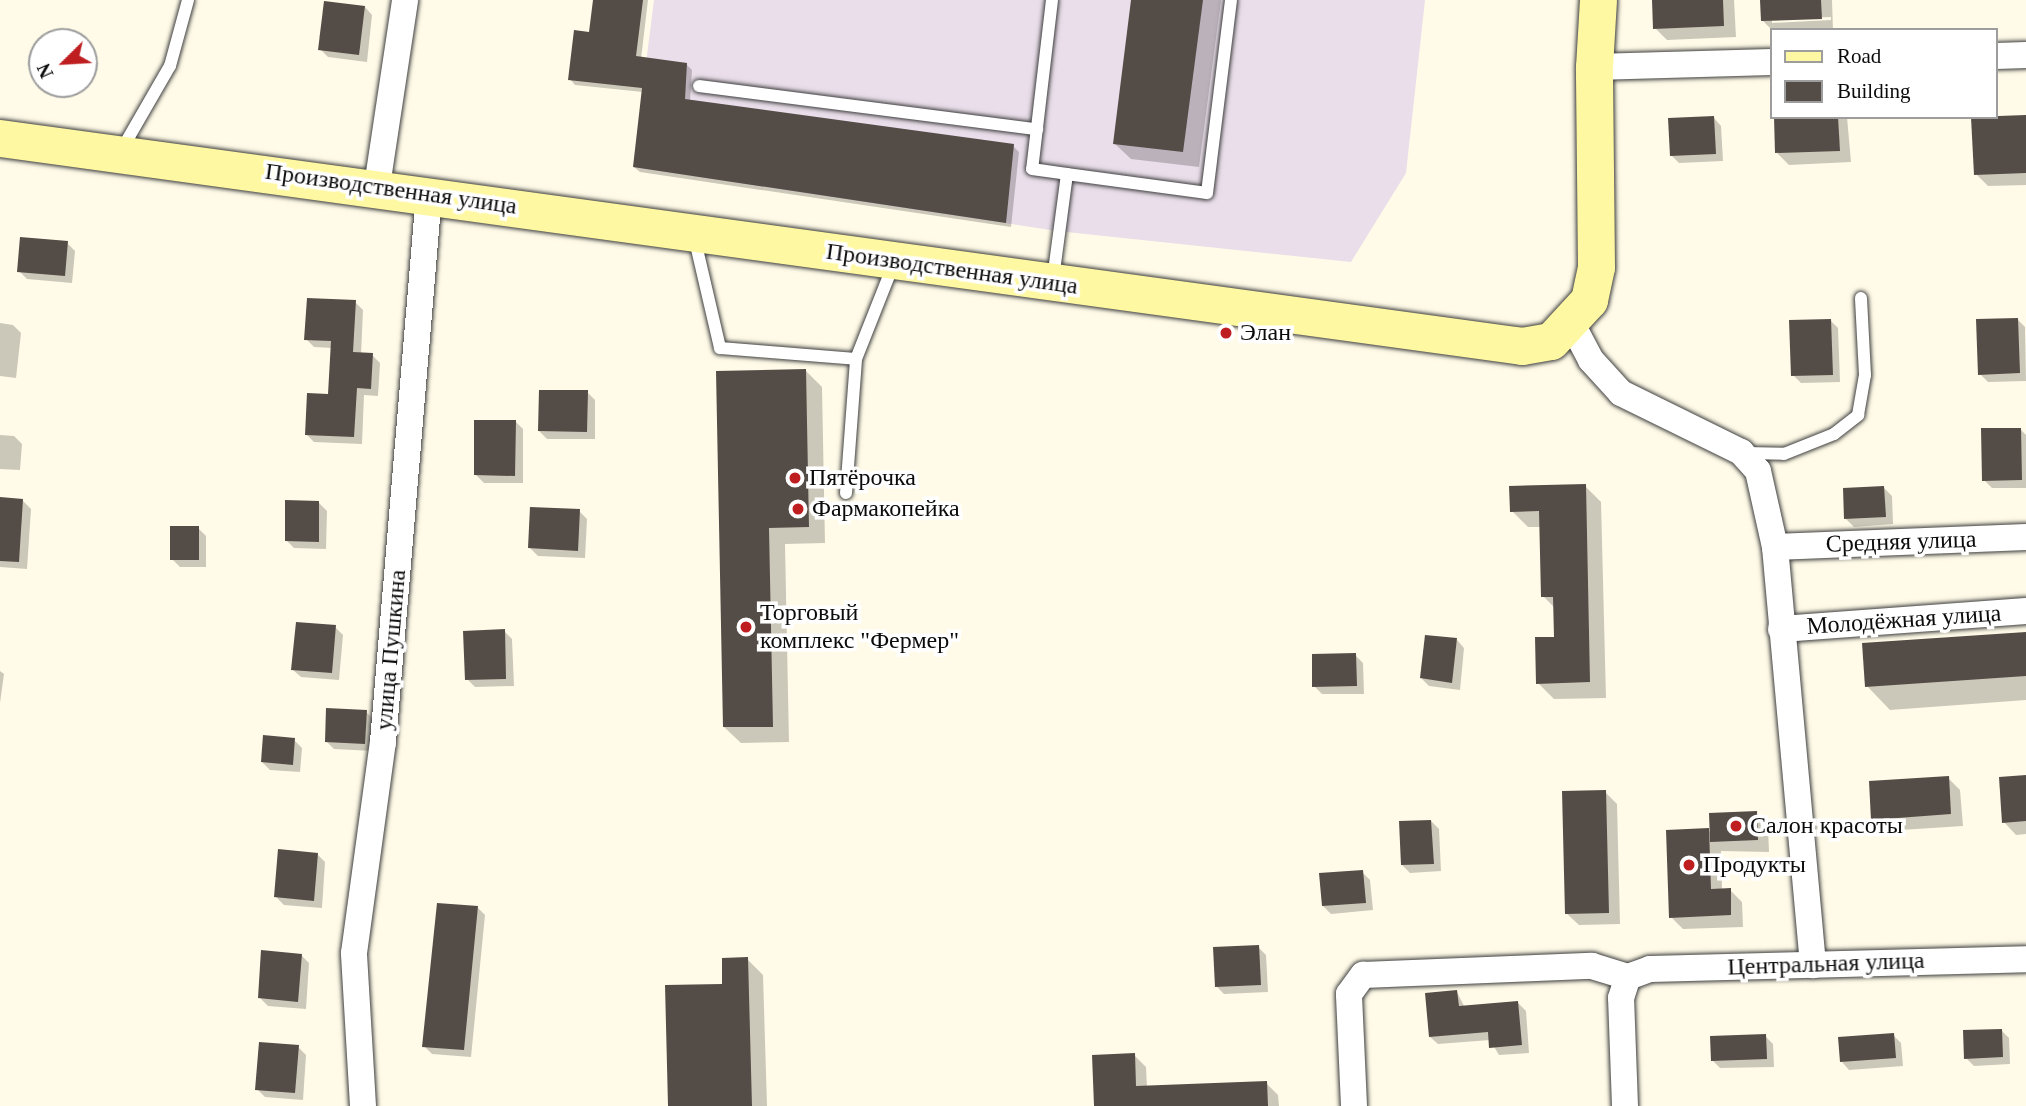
<!DOCTYPE html>
<meta charset="utf-8">
<style>
body{margin:0}
#map{position:relative;width:2026px;height:1106px;overflow:hidden;background:#fffbe8;font-family:Georgia,serif}
div>[style]{position:absolute}
.industrial>*{inset:0;background:#e9deea}
.shadow>*{inset:0;background:#0003}
.building>*{inset:0;background:#544c47}
.roads{filter:drop-shadow(0 0 2px #3e3e3e) drop-shadow(0 0 2px #3e3e3e)}
.lane>*{height:12px;margin:-6px;padding:0 6px;transform-origin:6px;border-radius:6px;background:#fff}
.street>*{height:26px;margin:-13px;padding:0 13px;transform-origin:13px;border-radius:13px;background:#fff}
.secondary>*{height:37px;margin:-18.5px;padding:0 18.5px;transform-origin:18.5px;border-radius:18.5px;background:#fff8a3}
.dots>*{width:19px;height:19px;translate:-50% -50%;box-sizing:border-box;border:4px solid #fff;border-radius:50%}
span{translate:-50% -50%;white-space:nowrap;text-align:center;line-height:1.15;-webkit-text-stroke:7px #fff;paint-order:stroke}
.street-label{font-size:24px;color:#0b0b0b}
.poi-label{font-size:24px;color:#0b0b0b}
.left{translate:0 -50%;text-align:left}
.legend{position:absolute;left:1770px;top:28px;width:228px;height:91px;box-sizing:border-box;background:#fff;border:2px solid #9d9d9d;margin:0;padding:9px 12px;list-style:none;font-size:21px;color:#0b0b0b}
.legend li{display:flex;align-items:center;gap:14px;height:35px}
.legend b{width:35px;border:2px solid #9d9d9d}
.north{position:absolute;left:28px;top:28px;width:70px;height:70px;box-sizing:border-box;background:#fff;border:2px solid #9d9d9d;border-radius:50%;rotate:246deg;font-size:19px;font-weight:700;line-height:28px;text-align:center;color:#0b0b0b}
.north::after{content:'';display:block;margin:auto;width:24px;height:32px;background:#bf1e20;clip-path:polygon(50% 0,100% 100%,50% 72%,0 100%)}
</style>
<div id="map">
<div class="industrial">
<div style="clip-path:polygon(654px 0,1425px 0,1406px 173px,1351px 262px,1057px 231px,633px 167px)"></div>
</div>
<div class="shadow">
<div style="clip-path:polygon(595px 0,648px 0,641px 59px,687px 65px,692px 70px,690px 101px,1013px 146px,1019px 152px,1011px 227px,640px 172px,634px 167px,643px 92px,575px 85px,570px 79px,591px 34px)"></div>
<div style="clip-path:polygon(1133px 0,1221px 0,1199px 167px,1131px 159px,1114px 143px)"></div>
<div style="clip-path:polygon(1654px 0,1734px 0,1736px 37px,1667px 40px,1655px 28px)"></div>
<div style="clip-path:polygon(evenodd,1762px 0,1832px 0,1833px 30px,1772px 30px,1763px 21px,1762px 0,1831px 17px,1831px 20px,1772px 23px,1772px 19px,1831px 17px)"></div>
<div style="clip-path:polygon(365px 7px,372px 15px,367px 62px,328px 57px,320px 49px)"></div>
<div style="clip-path:polygon(1775px 117px,1847px 117px,1851px 162px,1789px 165px,1777px 153px)"></div>
<div style="clip-path:polygon(2026px 117px,2026px 185px,1988px 186px,1976px 174px)"></div>
<div style="clip-path:polygon(1714px 118px,1721px 126px,1723px 161px,1679px 163px,1671px 155px)"></div>
<div style="clip-path:polygon(67px 243px,75px 251px,72px 283px,27px 279px,19px 271px)"></div>
<div style="clip-path:polygon(355px 302px,363px 310px,361px 355px,372px 355px,380px 363px,378px 396px,364px 395px,362px 444px,314px 442px,306px 434px,330px 396px,332px 348px,314px 347px,306px 339px)"></div>
<div style="clip-path:polygon(2017px 319px,2025px 327px,2026px 381px,1988px 382px,1980px 374px)"></div>
<div style="clip-path:polygon(1830px 320px,1838px 328px,1840px 382px,1801px 383px,1793px 375px)"></div>
<div style="clip-path:polygon(0 323px,13px 325px,21px 333px,16px 378px,0 376px)"></div>
<div style="clip-path:polygon(806px 371px,822px 387px,825px 543px,785px 544px,789px 742px,741px 743px,724px 727px,717px 372px)"></div>
<div style="clip-path:polygon(587px 392px,595px 400px,595px 439px,547px 439px,539px 431px)"></div>
<div style="clip-path:polygon(515px 421px,523px 429px,523px 483px,484px 483px,476px 475px)"></div>
<div style="clip-path:polygon(2020px 429px,2026px 435px,2026px 488px,1992px 488px,1984px 480px)"></div>
<div style="clip-path:polygon(0 435px,14px 436px,22px 444px,20px 470px,0 469px)"></div>
<div style="clip-path:polygon(1585px 486px,1601px 502px,1606px 698px,1554px 699px,1538px 683px,1556px 639px,1555px 608px,1543px 596px,1541px 527px,1528px 527px,1512px 511px)"></div>
<div style="clip-path:polygon(1884px 488px,1892px 496px,1893px 524px,1854px 527px,1846px 519px)"></div>
<div style="clip-path:polygon(0 499px,23px 501px,31px 509px,27px 569px,0 567px)"></div>
<div style="clip-path:polygon(319px 503px,327px 511px,326px 549px,294px 548px,286px 540px)"></div>
<div style="clip-path:polygon(579px 511px,587px 519px,585px 558px,538px 556px,530px 548px)"></div>
<div style="clip-path:polygon(198px 528px,206px 536px,206px 567px,180px 567px,172px 559px)"></div>
<div style="clip-path:polygon(335px 627px,343px 635px,339px 680px,301px 677px,293px 670px)"></div>
<div style="clip-path:polygon(504px 631px,512px 639px,514px 686px,475px 687px,467px 679px)"></div>
<div style="clip-path:polygon(2026px 633px,2026px 700px,1890px 710px,1867px 686px)"></div>
<div style="clip-path:polygon(1457px 640px,1464px 648px,1460px 690px,1429px 686px,1421px 678px)"></div>
<div style="clip-path:polygon(1355px 655px,1363px 663px,1364px 694px,1322px 694px,1314px 686px)"></div>
<div style="clip-path:polygon(0 671px,4px 674px,0 703px)"></div>
<div style="clip-path:polygon(366px 712px,374px 720px,373px 751px,334px 749px,326px 741px)"></div>
<div style="clip-path:polygon(294px 740px,302px 748px,300px 772px,270px 770px,262px 762px)"></div>
<div style="clip-path:polygon(2026px 777px,2026px 834px,2016px 835px,2004px 822px)"></div>
<div style="clip-path:polygon(1948px 778px,1960px 790px,1963px 826px,1885px 831px,1873px 819px)"></div>
<div style="clip-path:polygon(1605px 792px,1617px 804px,1620px 924px,1579px 925px,1566px 913px)"></div>
<div style="clip-path:polygon(1756px 813px,1768px 826px,1769px 852px,1721px 851px,1722px 890px,1730px 890px,1742px 902px,1743px 927px,1683px 929px,1671px 917px,1708px 830px,1711px 833px)"></div>
<div style="clip-path:polygon(1431px 821px,1439px 829px,1441px 871px,1410px 873px,1402px 865px)"></div>
<div style="clip-path:polygon(317px 854px,325px 862px,322px 908px,284px 905px,276px 897px)"></div>
<div style="clip-path:polygon(1362px 872px,1370px 880px,1373px 910px,1331px 914px,1323px 906px)"></div>
<div style="clip-path:polygon(477px 907px,485px 915px,471px 1057px,432px 1054px,424px 1046px)"></div>
<div style="clip-path:polygon(1258px 947px,1266px 955px,1268px 992px,1224px 994px,1216px 986px)"></div>
<div style="clip-path:polygon(301px 955px,309px 963px,306px 1009px,268px 1006px,260px 998px)"></div>
<div style="clip-path:polygon(747px 959px,763px 975px,767px 1106px,670px 1106px,724px 985px)"></div>
<div style="clip-path:polygon(1457px 992px,1465px 1008px,1518px 1003px,1526px 1011px,1529px 1053px,1499px 1055px,1490px 1040px,1438px 1044px,1430px 1037px)"></div>
<div style="clip-path:polygon(2001px 1030px,2009px 1038px,2010px 1064px,1974px 1066px,1966px 1058px)"></div>
<div style="clip-path:polygon(1893px 1035px,1901px 1043px,1903px 1066px,1849px 1070px,1842px 1062px)"></div>
<div style="clip-path:polygon(1765px 1036px,1773px 1044px,1774px 1067px,1720px 1068px,1712px 1060px)"></div>
<div style="clip-path:polygon(298px 1047px,306px 1055px,303px 1100px,265px 1097px,257px 1089px)"></div>
<div style="clip-path:polygon(1134px 1055px,1146px 1067px,1147px 1088px,1266px 1083px,1278px 1095px,1279px 1106px,1096px 1106px)"></div>
</div>
<div class="building">
<div style="clip-path:polygon(593px 0,643px 0,636px 56px,687px 63px,685px 99px,1014px 144px,1006px 223px,633px 167px,642px 88px,568px 80px,574px 30px,589px 32px)"></div>
<div style="clip-path:polygon(1131px 0,1203px 0,1183px 152px,1113px 144px)"></div>
<div style="clip-path:polygon(1652px 0,1723px 0,1724px 26px,1653px 29px)"></div>
<div style="clip-path:polygon(1760px 0,1821px 0,1822px 19px,1761px 21px)"></div>
<div style="clip-path:polygon(324px 1px,365px 6px,359px 55px,318px 50px)"></div>
<div style="clip-path:polygon(2026px 115px,2026px 173px,1974px 175px,1971px 117px)"></div>
<div style="clip-path:polygon(1714px 116px,1716px 154px,1670px 156px,1668px 118px)"></div>
<div style="clip-path:polygon(1774px 117px,1838px 117px,1840px 151px,1775px 153px)"></div>
<div style="clip-path:polygon(20px 237px,68px 241px,65px 276px,17px 272px)"></div>
<div style="clip-path:polygon(307px 298px,356px 300px,353px 352px,373px 353px,371px 389px,357px 388px,354px 437px,305px 435px,307px 393px,328px 394px,331px 341px,304px 340px)"></div>
<div style="clip-path:polygon(2018px 318px,2020px 373px,1978px 375px,1976px 319px)"></div>
<div style="clip-path:polygon(1831px 319px,1833px 375px,1791px 376px,1789px 320px)"></div>
<div style="clip-path:polygon(806px 369px,809px 527px,769px 528px,773px 727px,723px 727px,716px 371px)"></div>
<div style="clip-path:polygon(539px 390px,588px 390px,587px 432px,538px 431px)"></div>
<div style="clip-path:polygon(474px 420px,516px 420px,515px 476px,474px 475px)"></div>
<div style="clip-path:polygon(1981px 428px,2021px 428px,2022px 480px,1982px 481px)"></div>
<div style="clip-path:polygon(1586px 484px,1590px 682px,1536px 684px,1535px 637px,1554px 637px,1553px 597px,1541px 597px,1539px 511px,1510px 512px,1509px 486px)"></div>
<div style="clip-path:polygon(1884px 486px,1886px 517px,1844px 519px,1843px 488px)"></div>
<div style="clip-path:polygon(0 497px,23px 499px,19px 562px,0 561px)"></div>
<div style="clip-path:polygon(285px 500px,319px 501px,319px 542px,285px 541px)"></div>
<div style="clip-path:polygon(530px 507px,580px 509px,578px 551px,528px 548px)"></div>
<div style="clip-path:polygon(170px 526px,199px 526px,199px 560px,170px 560px)"></div>
<div style="clip-path:polygon(296px 622px,336px 625px,332px 673px,291px 670px)"></div>
<div style="clip-path:polygon(505px 629px,506px 679px,465px 680px,463px 631px)"></div>
<div style="clip-path:polygon(2026px 632px,2026px 676px,1865px 687px,1862px 643px)"></div>
<div style="clip-path:polygon(1425px 635px,1457px 638px,1452px 683px,1420px 678px)"></div>
<div style="clip-path:polygon(1356px 653px,1357px 686px,1312px 687px,1312px 654px)"></div>
<div style="clip-path:polygon(326px 708px,367px 710px,365px 744px,325px 742px)"></div>
<div style="clip-path:polygon(263px 735px,295px 738px,293px 765px,261px 762px)"></div>
<div style="clip-path:polygon(2026px 775px,2026px 821px,2002px 823px,1999px 777px)"></div>
<div style="clip-path:polygon(1949px 776px,1951px 814px,1871px 820px,1869px 781px)"></div>
<div style="clip-path:polygon(1606px 790px,1609px 913px,1565px 914px,1562px 791px)"></div>
<div style="clip-path:polygon(1757px 811px,1758px 840px,1710px 842px,1709px 813px)"></div>
<div style="clip-path:polygon(1431px 820px,1434px 864px,1401px 865px,1399px 821px)"></div>
<div style="clip-path:polygon(1709px 828px,1711px 889px,1731px 888px,1731px 915px,1669px 918px,1666px 830px)"></div>
<div style="clip-path:polygon(278px 849px,318px 853px,314px 901px,274px 897px)"></div>
<div style="clip-path:polygon(1363px 870px,1366px 903px,1322px 906px,1319px 873px)"></div>
<div style="clip-path:polygon(437px 903px,478px 906px,464px 1050px,422px 1047px)"></div>
<div style="clip-path:polygon(1259px 945px,1261px 985px,1215px 987px,1213px 947px)"></div>
<div style="clip-path:polygon(261px 950px,302px 954px,298px 1002px,258px 998px)"></div>
<div style="clip-path:polygon(748px 957px,752px 1106px,668px 1106px,665px 985px,722px 984px,722px 958px)"></div>
<div style="clip-path:polygon(1457px 990px,1459px 1006px,1518px 1001px,1522px 1045px,1489px 1048px,1488px 1032px,1429px 1037px,1425px 993px)"></div>
<div style="clip-path:polygon(2002px 1029px,2003px 1057px,1964px 1059px,1963px 1030px)"></div>
<div style="clip-path:polygon(1894px 1033px,1896px 1058px,1840px 1062px,1838px 1037px)"></div>
<div style="clip-path:polygon(1766px 1034px,1767px 1059px,1711px 1061px,1710px 1036px)"></div>
<div style="clip-path:polygon(259px 1042px,299px 1045px,295px 1093px,255px 1090px)"></div>
<div style="clip-path:polygon(1135px 1053px,1136px 1086px,1267px 1081px,1268px 1106px,1094px 1106px,1092px 1055px)"></div>
</div>
<div class="roads">
<div class="lane">
<div style="left:1052px;top:0;width:170px;rotate:96.7deg"></div>
<div style="left:1032px;top:169px;width:35px;rotate:8deg"></div>
<div style="left:1067px;top:174px;width:106px;rotate:97.6deg"></div>
<div style="left:699px;top:86px;width:341px;rotate:7.3deg"></div>
<div style="left:122px;top:149px;width:96px;rotate:-60deg"></div>
<div style="left:170px;top:66px;width:68px;rotate:-74.7deg"></div>
<div style="left:1067px;top:174px;width:141px;rotate:7.7deg"></div>
<div style="left:1207px;top:193px;width:194px;rotate:-82.9deg"></div>
<div style="left:694px;top:236px;width:115px;rotate:76.9deg"></div>
<div style="left:720px;top:348px;width:136px;rotate:4.6deg"></div>
<div style="left:1745px;top:453px;width:39px;rotate:1deg"></div>
<div style="left:1784px;top:454px;width:54px;rotate:-21.8deg"></div>
<div style="left:1834px;top:434px;width:31px;rotate:-38deg"></div>
<div style="left:1858px;top:415px;width:41px;rotate:-80.1deg"></div>
<div style="left:1865px;top:375px;width:77px;rotate:-93deg"></div>
<div style="left:846px;top:493px;width:134px;rotate:-85.7deg"></div>
<div style="left:856px;top:359px;width:103px;rotate:-68.4deg"></div>
</div>
<div class="street">
<div style="left:1996px;top:56px;width:30px;rotate:-2deg"></div>
<div style="left:1594px;top:67px;width:178px;rotate:-1.6deg"></div>
<div style="left:377px;top:186px;width:188px;rotate:-81.4deg"></div>
<div style="left:1572px;top:324px;width:41px;rotate:62.2deg"></div>
<div style="left:1591px;top:360px;width:45px;rotate:47.7deg"></div>
<div style="left:1621px;top:393px;width:134px;rotate:26.2deg"></div>
<div style="left:1741px;top:452px;width:25px;rotate:48deg"></div>
<div style="left:1758px;top:471px;width:78px;rotate:77.4deg"></div>
<div style="left:1775px;top:547px;width:420px;rotate:84.8deg"></div>
<div style="left:1775px;top:547px;width:251px;rotate:-2.3deg"></div>
<div style="left:1781px;top:629px;width:246px;rotate:-4.2deg"></div>
<div style="left:1628px;top:977px;width:23px;rotate:-20deg"></div>
<div style="left:1650px;top:969px;width:376px;rotate:-1.5deg"></div>
<div style="left:363px;top:1106px;width:153px;rotate:-93.4deg"></div>
<div style="left:354px;top:953px;width:213px;rotate:-82.2deg"></div>
<div style="left:383px;top:742px;width:550px;rotate:-85.2deg"></div>
<div style="left:1354px;top:1106px;width:112px;rotate:-92.6deg"></div>
<div style="left:1349px;top:994px;width:24px;rotate:-54deg"></div>
<div style="left:1363px;top:975px;width:229px;rotate:-2.3deg"></div>
<div style="left:1592px;top:966px;width:38px;rotate:17deg"></div>
<div style="left:1625px;top:1106px;width:108px;rotate:-92.1deg"></div>
<div style="left:1621px;top:998px;width:22px;rotate:-72deg"></div>
</div>
<div class="secondary">
<div style="left:0;top:138px;width:1536px;rotate:7.78deg"></div>
<div style="left:1522px;top:346px;width:29px;rotate:-10deg"></div>
<div style="left:1551px;top:341px;width:56px;rotate:-47.2deg"></div>
<div style="left:1589px;top:300px;width:34px;rotate:-78deg"></div>
<div style="left:1596px;top:267px;width:200px;rotate:-90.6deg"></div>
<div style="left:1594px;top:67px;width:67px;rotate:-86.6deg"></div>
</div>
</div>
<div class="dots">
<div style="left:1226px;top:333px;background:#bf1e20"></div>
<div style="left:795px;top:478px;background:#bf1e20"></div>
<div style="left:798px;top:509px;background:#bf1e20"></div>
<div style="left:746px;top:627px;background:#bf1e20"></div>
<div style="left:1736px;top:826px;background:#bf1e20"></div>
<div style="left:1689px;top:865px;background:#bf1e20"></div>
</div>
<div class="street-label">
<span style="left:391px;top:189px;rotate:8deg">Производственная улица</span>
<span style="left:952px;top:269px;rotate:8deg">Производственная улица</span>
<span style="left:1901px;top:542px;rotate:-2deg">Средняя улица</span>
<span style="left:1904px;top:620px;rotate:-4deg">Молодёжная улица</span>
<span style="left:391px;top:650px;rotate:-85deg">улица Пушкина</span>
<span style="left:1826px;top:964px;rotate:-2deg">Центральная улица</span>
</div>
<div class="poi-label">
<span class="left" style="left:1240px;top:333px">Элан</span>
<span class="left" style="left:809px;top:478px">Пятёрочка</span>
<span class="left" style="left:812px;top:509px">Фармакопейка</span>
<span class="left" style="left:760px;top:627px">Торговый<br>комплекс "Фермер"</span>
<span class="left" style="left:1750px;top:826px">Салон красоты</span>
<span class="left" style="left:1703px;top:865px">Продукты</span>
</div>
<ul class="legend">
<li><b style="height:9px;background:#fff8a3"></b>Road</li>
<li><b style="height:19px;background:#544c47"></b>Building</li>
</ul>
<div class="north">N</div>
</div>
